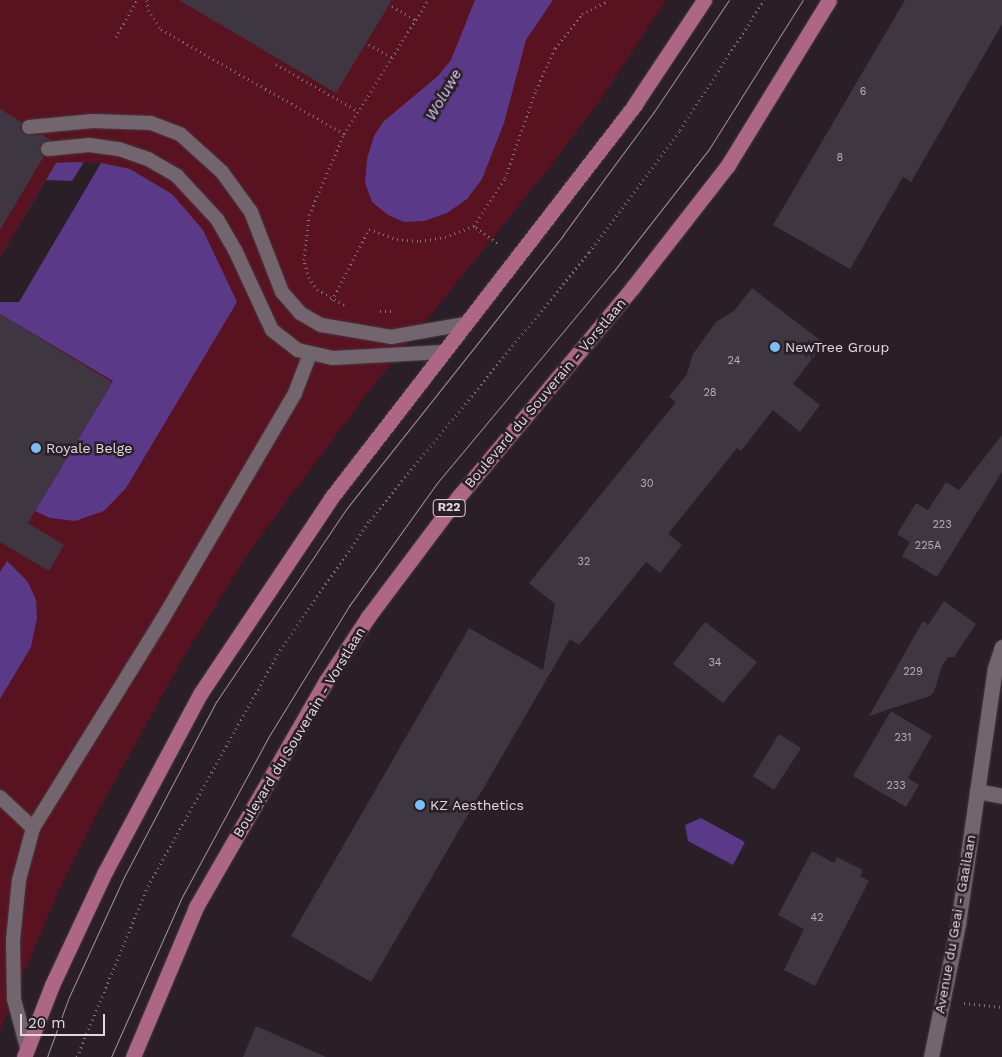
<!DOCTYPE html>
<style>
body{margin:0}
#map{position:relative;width:1002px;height:1057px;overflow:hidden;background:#2a1f27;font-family:"Work Sans",sans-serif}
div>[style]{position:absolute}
.green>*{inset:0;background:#591320}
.water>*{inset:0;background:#593988}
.pier>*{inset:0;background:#2a1f27}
.building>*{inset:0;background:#3e3640}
.path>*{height:3px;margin-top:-1.5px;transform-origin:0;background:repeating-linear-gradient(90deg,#7c7279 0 1px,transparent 0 5px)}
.roads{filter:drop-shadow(0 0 1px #443b41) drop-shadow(0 0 1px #443b41)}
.service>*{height:14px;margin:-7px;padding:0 7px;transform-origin:7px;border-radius:7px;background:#72656e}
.minor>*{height:15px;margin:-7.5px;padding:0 7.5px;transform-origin:7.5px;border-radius:7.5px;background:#72656e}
.primary>*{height:15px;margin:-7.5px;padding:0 7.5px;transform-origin:7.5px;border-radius:7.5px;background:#ad6785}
.tram>*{height:1px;margin:-0.5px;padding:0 0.5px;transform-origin:0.5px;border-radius:0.5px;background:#9b9298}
.dots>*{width:14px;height:14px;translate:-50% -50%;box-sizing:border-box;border:2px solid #2a1f27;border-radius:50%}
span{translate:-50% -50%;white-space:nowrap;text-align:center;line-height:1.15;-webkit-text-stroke:5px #2a1f27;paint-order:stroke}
.number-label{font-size:11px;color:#b8b0b6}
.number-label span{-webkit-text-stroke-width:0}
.shield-label span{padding:1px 4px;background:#2a1f27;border:1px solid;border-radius:4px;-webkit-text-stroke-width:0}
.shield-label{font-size:12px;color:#e1d9de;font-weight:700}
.poi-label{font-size:14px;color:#e1d9de}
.left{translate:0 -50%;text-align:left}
.street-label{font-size:14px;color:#e1d9de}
.water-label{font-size:15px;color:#ddcffc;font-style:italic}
.scale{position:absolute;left:20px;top:1014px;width:85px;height:22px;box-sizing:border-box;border:2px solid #e1d9de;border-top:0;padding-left:6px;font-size:15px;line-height:18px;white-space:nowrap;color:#e1d9de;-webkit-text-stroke:4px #2a1f27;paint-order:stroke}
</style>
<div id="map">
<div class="green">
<div style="clip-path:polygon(0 0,666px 0,601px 99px,549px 168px,366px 395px,251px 549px,181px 661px,97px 813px,57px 894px,0 1030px)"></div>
</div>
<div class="water">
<div style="clip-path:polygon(475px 0,553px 0,526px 40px,504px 123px,482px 179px,467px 199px,447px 213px,424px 221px,404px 222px,388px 215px,372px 202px,365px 183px,367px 159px,374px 136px,383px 122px,438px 76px,451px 60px)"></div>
<div style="clip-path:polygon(73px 162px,101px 163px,130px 169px,172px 194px,203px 230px,237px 302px,126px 488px,104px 511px,75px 521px,50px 518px,35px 511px,113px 381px,0 314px,0 257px,56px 163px)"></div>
<div style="clip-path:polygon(7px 561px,28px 582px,36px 600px,37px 618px,31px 647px,0 699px,0 572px)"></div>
<div style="clip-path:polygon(701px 818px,745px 842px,733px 865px,688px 841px,685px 825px)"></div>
</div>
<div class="pier">
<div style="clip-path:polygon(84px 162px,101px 163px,19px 302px,0 302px,0 257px,46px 180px,72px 181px)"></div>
</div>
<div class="building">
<div style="clip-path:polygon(179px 0,392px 0,336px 93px)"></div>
<div style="clip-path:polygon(905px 0,1002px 0,1002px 24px,911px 182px,903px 177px,850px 269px,773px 225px)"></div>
<div style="clip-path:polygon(0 109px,22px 122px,20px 128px,25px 135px,42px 135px,51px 140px,40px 145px,44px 156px,0 230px)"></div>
<div style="clip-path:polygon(752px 288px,824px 343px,793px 384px,820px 405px,800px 432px,773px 410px,741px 451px,737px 448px,668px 534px,682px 545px,660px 573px,646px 562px,579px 645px,570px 639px,371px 982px,291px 936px,469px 628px,543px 670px,555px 604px,529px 583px,676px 402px,669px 397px,687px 374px,693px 354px,716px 322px,734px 311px)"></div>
<div style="clip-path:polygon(0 314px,112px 382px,28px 523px,64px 545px,49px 571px,0 542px)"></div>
<div style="clip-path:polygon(1002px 435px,1002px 472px,937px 577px,902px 556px,910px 542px,897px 534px,916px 503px,928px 510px,946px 482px,959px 490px)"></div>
<div style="clip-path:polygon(944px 601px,976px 624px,954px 657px,948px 657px,942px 666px,934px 692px,930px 696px,869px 716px,923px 621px,928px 625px)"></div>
<div style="clip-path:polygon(705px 622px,757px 662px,723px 703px,673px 664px)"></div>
<div style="clip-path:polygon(891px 711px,932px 736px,908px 778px,919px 785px,906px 807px,853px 776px)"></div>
<div style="clip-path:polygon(779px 734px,801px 748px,774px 790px,753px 776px)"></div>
<div style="clip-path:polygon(812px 851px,834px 863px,837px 857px,863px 870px,860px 876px,869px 881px,815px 986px,784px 970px,804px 929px,778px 915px)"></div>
<div style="clip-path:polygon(256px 1026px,326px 1057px,243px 1057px)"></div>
</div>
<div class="path">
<div style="left:147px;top:0;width:10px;rotate:84deg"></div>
<div style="left:148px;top:10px;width:23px;rotate:56deg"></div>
<div style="left:161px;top:29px;width:211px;rotate:29.8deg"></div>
<div style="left:392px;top:6px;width:27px;rotate:31deg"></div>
<div style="left:116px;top:37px;width:43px;rotate:-60.4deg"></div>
<div style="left:369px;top:44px;width:27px;rotate:31deg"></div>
<div style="left:276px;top:64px;width:95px;rotate:29.8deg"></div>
<div style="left:497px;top:243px;width:29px;rotate:-144deg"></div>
<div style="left:474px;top:226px;width:57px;rotate:-57.1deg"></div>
<div style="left:505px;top:178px;width:93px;rotate:-70.6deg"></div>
<div style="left:536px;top:90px;width:46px;rotate:-65.7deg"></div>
<div style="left:555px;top:48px;width:43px;rotate:-51.5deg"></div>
<div style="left:582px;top:14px;width:30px;rotate:-27deg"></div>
<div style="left:332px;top:300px;width:80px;rotate:-62.5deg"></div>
<div style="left:369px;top:229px;width:30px;rotate:20deg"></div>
<div style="left:397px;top:239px;width:23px;rotate:5deg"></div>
<div style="left:420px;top:241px;width:25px;rotate:-9deg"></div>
<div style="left:445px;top:237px;width:31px;rotate:-21deg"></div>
<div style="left:344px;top:305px;width:30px;rotate:-150deg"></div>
<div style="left:318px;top:290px;width:15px;rotate:-127deg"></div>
<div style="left:309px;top:278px;width:19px;rotate:-106deg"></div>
<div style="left:304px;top:260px;width:45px;rotate:-83.7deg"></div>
<div style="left:309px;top:215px;width:88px;rotate:-66.6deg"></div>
<div style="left:344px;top:134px;width:158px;rotate:-57.9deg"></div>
<div style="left:380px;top:311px;width:14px"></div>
<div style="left:964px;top:1003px;width:38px;rotate:6deg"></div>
<div style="left:77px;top:1057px;width:185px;rotate:-67.5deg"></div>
<div style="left:148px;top:886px;width:270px;rotate:-60.8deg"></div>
<div style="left:280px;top:650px;width:158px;rotate:-55.3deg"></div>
<div style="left:370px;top:520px;width:346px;rotate:-50.7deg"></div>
<div style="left:589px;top:252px;width:152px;rotate:-53.3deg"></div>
<div style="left:680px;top:130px;width:155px;rotate:-57.1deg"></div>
</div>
<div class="roads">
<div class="service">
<div style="left:29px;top:127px;width:64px;rotate:-5.4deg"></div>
<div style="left:93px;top:121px;width:58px;rotate:2deg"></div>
<div style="left:151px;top:123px;width:31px;rotate:21deg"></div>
<div style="left:180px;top:134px;width:57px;rotate:42.1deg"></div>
<div style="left:222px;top:172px;width:49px;rotate:54.1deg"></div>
<div style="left:251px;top:212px;width:86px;rotate:68.8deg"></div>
<div style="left:282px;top:292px;width:28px;rotate:49deg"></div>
<div style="left:300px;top:313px;width:24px;rotate:30deg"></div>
<div style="left:321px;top:325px;width:71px;rotate:9.7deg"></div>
<div style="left:391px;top:337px;width:75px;rotate:-10deg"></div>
<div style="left:48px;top:149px;width:41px;rotate:-5.6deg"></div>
<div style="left:89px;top:145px;width:30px;rotate:8deg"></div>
<div style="left:119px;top:149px;width:31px;rotate:19deg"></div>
<div style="left:148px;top:159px;width:34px;rotate:30deg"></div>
<div style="left:177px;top:176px;width:59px;rotate:47.1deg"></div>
<div style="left:217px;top:219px;width:36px;rotate:60deg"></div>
<div style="left:235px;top:250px;width:88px;rotate:65.2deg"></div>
<div style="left:272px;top:330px;width:33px;rotate:38deg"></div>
<div style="left:298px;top:350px;width:36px;rotate:13deg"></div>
<div style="left:333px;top:358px;width:110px;rotate:-3.1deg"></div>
<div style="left:0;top:797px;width:45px;rotate:43.2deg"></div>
<div style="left:27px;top:1048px;width:51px;rotate:-104.9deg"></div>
<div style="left:14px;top:999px;width:59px;rotate:-91deg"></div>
<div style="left:13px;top:940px;width:60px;rotate:-84.3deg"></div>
<div style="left:19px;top:880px;width:54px;rotate:-74.9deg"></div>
<div style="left:33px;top:828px;width:245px;rotate:-58.2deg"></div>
<div style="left:162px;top:620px;width:263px;rotate:-59.6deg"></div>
<div style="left:295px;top:393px;width:42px;rotate:-69deg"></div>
</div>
<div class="minor">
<div style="left:977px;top:791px;width:25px;rotate:11deg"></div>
<div style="left:931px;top:1057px;width:136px;rotate:-78.5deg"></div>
<div style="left:958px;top:924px;width:259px;rotate:-81.8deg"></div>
<div style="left:995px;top:668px;width:22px;rotate:-72deg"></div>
</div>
<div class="primary">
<div style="left:24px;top:1057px;width:77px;rotate:-68.7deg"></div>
<div style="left:52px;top:985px;width:125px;rotate:-64.9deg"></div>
<div style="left:105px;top:872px;width:202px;rotate:-61.9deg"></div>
<div style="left:200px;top:694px;width:236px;rotate:-56.2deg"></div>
<div style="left:331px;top:498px;width:498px;rotate:-52.3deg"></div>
<div style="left:635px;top:104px;width:125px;rotate:-56.4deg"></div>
<div style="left:133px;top:1057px;width:163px;rotate:-67.2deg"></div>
<div style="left:196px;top:907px;width:261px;rotate:-60.1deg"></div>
<div style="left:326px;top:681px;width:77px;rotate:-56.7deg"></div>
<div style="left:368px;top:617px;width:151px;rotate:-53.1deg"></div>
<div style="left:459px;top:496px;width:272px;rotate:-50.2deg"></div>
<div style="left:633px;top:287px;width:155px;rotate:-52.1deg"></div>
<div style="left:728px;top:165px;width:193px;rotate:-58.5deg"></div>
</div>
</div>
<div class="tram">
<div style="left:47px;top:1057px;width:64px;rotate:-69.9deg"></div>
<div style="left:69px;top:997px;width:132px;rotate:-65.4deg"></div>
<div style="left:124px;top:877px;width:198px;rotate:-62.3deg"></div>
<div style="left:216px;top:702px;width:234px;rotate:-56deg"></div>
<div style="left:347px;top:508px;width:348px;rotate:-51.6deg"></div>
<div style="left:563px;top:235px;width:152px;rotate:-53.6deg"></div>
<div style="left:653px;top:113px;width:136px;rotate:-56.1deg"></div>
<div style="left:111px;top:1057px;width:175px;rotate:-66.1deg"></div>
<div style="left:182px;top:897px;width:183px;rotate:-61.6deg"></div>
<div style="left:269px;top:736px;width:153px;rotate:-58.4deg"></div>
<div style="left:349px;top:606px;width:151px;rotate:-54.4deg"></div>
<div style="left:437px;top:483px;width:275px;rotate:-50.2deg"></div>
<div style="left:613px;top:272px;width:156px;rotate:-52deg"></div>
<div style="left:709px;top:149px;width:176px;rotate:-57.8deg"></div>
</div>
<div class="dots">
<div style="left:775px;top:347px;background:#77c0f7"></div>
<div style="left:36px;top:448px;background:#77c0f7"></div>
<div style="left:420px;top:805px;background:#77c0f7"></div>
</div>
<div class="number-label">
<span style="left:863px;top:92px">6</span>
<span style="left:840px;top:158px">8</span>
<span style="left:734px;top:361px">24</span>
<span style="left:710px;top:393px">28</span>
<span style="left:647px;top:484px">30</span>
<span style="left:942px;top:525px">223</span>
<span style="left:928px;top:546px">225A</span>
<span style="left:584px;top:562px">32</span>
<span style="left:715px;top:663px">34</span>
<span style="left:913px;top:672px">229</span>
<span style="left:903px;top:738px">231</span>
<span style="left:896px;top:786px">233</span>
<span style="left:817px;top:918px">42</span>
</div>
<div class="shield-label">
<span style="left:449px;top:508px">R22</span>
</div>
<div class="poi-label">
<span class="left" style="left:785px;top:347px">NewTree Group</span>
<span class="left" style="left:46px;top:448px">Royale Belge</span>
<span class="left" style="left:430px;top:805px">KZ Aesthetics</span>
</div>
<div class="street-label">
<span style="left:545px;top:393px;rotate:-50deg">Boulevard du Souverain - Vorstlaan</span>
<span style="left:299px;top:732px;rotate:-59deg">Boulevard du Souverain - Vorstlaan</span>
<span style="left:955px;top:924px;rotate:-80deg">Avenue du Geai - Gaailaan</span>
</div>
<div class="water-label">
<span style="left:444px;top:95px;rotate:-60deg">Woluwe</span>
</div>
<div class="scale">20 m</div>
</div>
